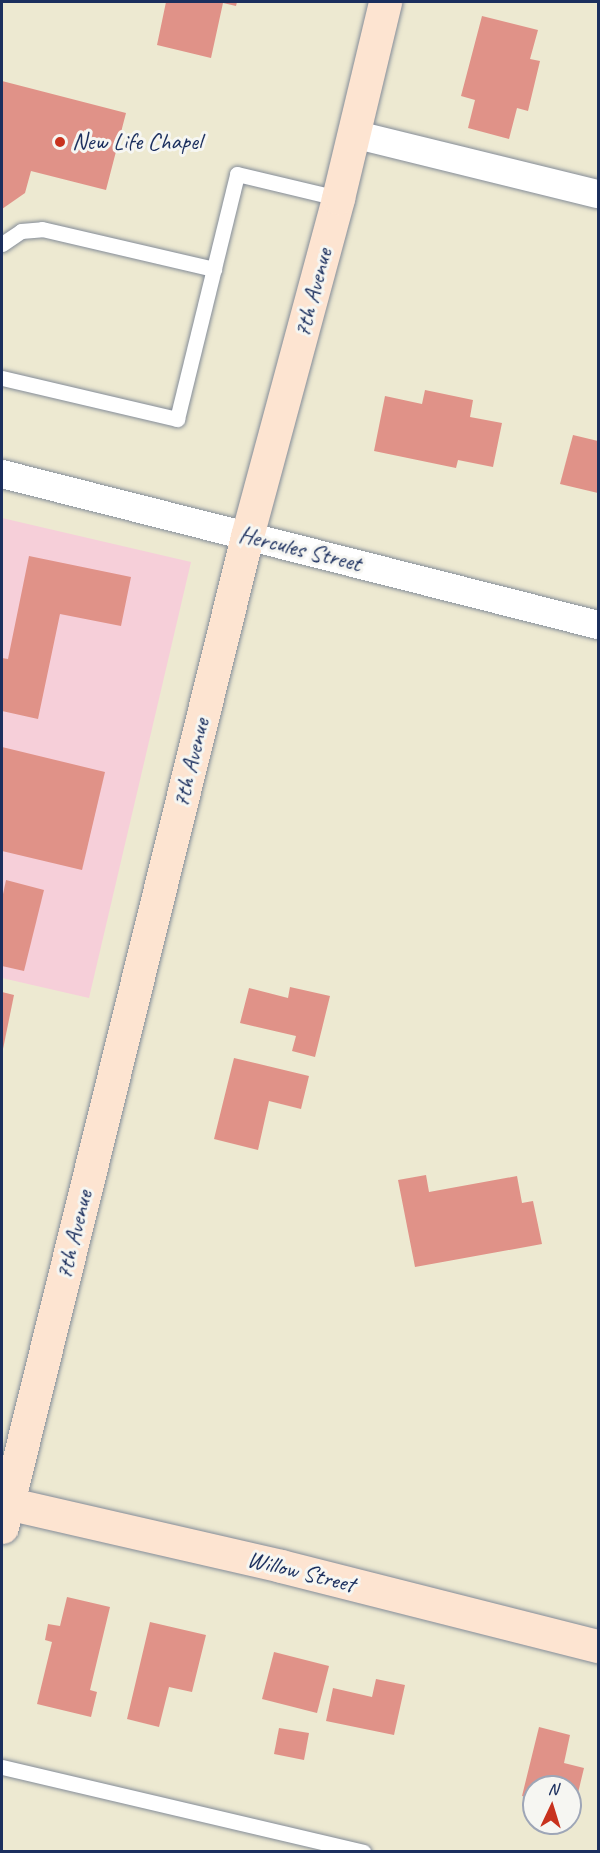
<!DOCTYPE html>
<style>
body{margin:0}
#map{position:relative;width:600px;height:1853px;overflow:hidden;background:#ede9d1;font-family:Caveat,sans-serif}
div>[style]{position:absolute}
.built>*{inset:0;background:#f6cfd9}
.building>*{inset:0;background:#e09288}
.roads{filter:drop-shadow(0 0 2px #848c98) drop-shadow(0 0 2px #848c98)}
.lane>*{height:15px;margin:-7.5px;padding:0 7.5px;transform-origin:7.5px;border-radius:7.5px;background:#fff}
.street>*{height:28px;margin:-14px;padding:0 14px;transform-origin:14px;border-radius:14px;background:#fff}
.secondary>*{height:33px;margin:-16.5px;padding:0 16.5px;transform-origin:16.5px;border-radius:16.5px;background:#fde4d1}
.dots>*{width:16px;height:16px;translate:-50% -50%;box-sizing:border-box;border:3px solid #f6f6f2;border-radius:50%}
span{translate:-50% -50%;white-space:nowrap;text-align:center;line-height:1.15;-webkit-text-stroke:6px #f6f6f2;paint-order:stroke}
.poi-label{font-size:24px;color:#1b2f5e}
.left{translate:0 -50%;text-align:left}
.street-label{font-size:24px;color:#1b2f5e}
.frame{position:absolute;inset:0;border:3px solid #1b2f5e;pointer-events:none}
.north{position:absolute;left:522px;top:1775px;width:60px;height:60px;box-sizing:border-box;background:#f6f6f2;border:2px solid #9ea6b7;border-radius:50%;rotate:4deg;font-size:16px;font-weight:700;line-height:24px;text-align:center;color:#1b2f5e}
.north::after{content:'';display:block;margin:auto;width:21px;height:27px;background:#c8321e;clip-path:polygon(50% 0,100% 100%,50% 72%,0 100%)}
</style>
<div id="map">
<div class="built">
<div style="clip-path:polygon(2px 518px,191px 562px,89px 998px,2px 978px)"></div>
</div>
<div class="building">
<div style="clip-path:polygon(166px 2px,237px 2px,236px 6px,223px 3px,211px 58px,157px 45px)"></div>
<div style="clip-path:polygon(482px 16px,538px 30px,530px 59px,540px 61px,528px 111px,517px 108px,509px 139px,468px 128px,475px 100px,461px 96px)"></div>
<div style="clip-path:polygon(2px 81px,126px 113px,106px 190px,31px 171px,25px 193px,2px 209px)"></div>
<div style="clip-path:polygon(425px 390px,473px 400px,470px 417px,502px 423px,493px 467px,458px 460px,456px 468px,374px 451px,385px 396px,422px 404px)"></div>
<div style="clip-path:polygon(573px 435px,598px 441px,598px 493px,560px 484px)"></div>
<div style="clip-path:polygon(29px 556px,131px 577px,121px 626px,60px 614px,38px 719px,2px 711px,2px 658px,8px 659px)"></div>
<div style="clip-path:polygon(2px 747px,105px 772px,82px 870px,2px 851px)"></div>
<div style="clip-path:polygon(6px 880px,44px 890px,24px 971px,2px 966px,2px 899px)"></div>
<div style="clip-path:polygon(290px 987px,330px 996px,315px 1057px,292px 1051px,296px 1036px,240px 1023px,249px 988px,288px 998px)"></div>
<div style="clip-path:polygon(2px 992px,14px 995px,3px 1049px,2px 1049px)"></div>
<div style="clip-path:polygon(234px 1058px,309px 1076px,301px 1109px,269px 1101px,258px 1150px,214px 1139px)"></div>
<div style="clip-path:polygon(426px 1175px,429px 1192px,517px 1176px,522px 1203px,533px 1201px,542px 1244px,415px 1267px,398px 1180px)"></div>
<div style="clip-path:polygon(67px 1597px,110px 1607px,90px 1690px,97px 1692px,91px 1717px,37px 1704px,52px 1642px,45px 1640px,48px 1624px,60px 1626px)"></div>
<div style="clip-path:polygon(150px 1622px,206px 1635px,192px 1692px,169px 1687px,159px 1727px,127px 1719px)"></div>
<div style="clip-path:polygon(274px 1652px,329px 1666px,317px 1713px,262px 1699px)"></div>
<div style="clip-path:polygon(376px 1679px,405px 1685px,394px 1735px,326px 1721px,333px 1688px,372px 1697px)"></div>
<div style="clip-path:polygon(539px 1727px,570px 1735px,564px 1763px,584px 1768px,572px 1818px,570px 1787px,534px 1787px,534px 1799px,522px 1796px)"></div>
<div style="clip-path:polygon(279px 1728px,309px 1733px,304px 1760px,274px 1754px)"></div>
</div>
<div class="roads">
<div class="lane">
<div style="left:2px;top:244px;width:23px;rotate:-34deg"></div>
<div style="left:21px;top:231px;width:21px;rotate:-5deg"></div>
<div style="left:42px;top:229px;width:177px;rotate:13.1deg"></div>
<div style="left:2px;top:378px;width:180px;rotate:13.2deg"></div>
<div style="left:177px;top:419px;width:252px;rotate:-76.2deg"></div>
<div style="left:237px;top:174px;width:104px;rotate:13.4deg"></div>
<div style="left:2px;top:1767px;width:371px;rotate:13.2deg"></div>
</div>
<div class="street">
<div style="left:353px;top:134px;width:252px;rotate:13.8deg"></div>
<div style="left:2px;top:474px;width:615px;rotate:14.22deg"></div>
</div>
<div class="secondary">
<div style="left:2px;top:1502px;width:286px;rotate:12.9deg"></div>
<div style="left:281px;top:1566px;width:327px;rotate:14.2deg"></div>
<div style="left:2px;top:1527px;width:1021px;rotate:-76.11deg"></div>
<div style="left:247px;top:536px;width:350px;rotate:-74.9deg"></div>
<div style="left:338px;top:198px;width:202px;rotate:-76.5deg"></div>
</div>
</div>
<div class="dots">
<div style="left:60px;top:142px;background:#c8321e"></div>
</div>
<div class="poi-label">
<span class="left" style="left:72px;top:142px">New Life Chapel</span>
</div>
<div class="street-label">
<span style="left:313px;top:293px;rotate:-75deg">7th Avenue</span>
<span style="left:300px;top:549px;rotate:14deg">Hercules Street</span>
<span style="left:191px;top:763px;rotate:-76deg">7th Avenue</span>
<span style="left:74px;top:1235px;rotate:-76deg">7th Avenue</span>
<span style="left:301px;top:1572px;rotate:14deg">Willow Street</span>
</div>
<div class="frame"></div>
<div class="north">N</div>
</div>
